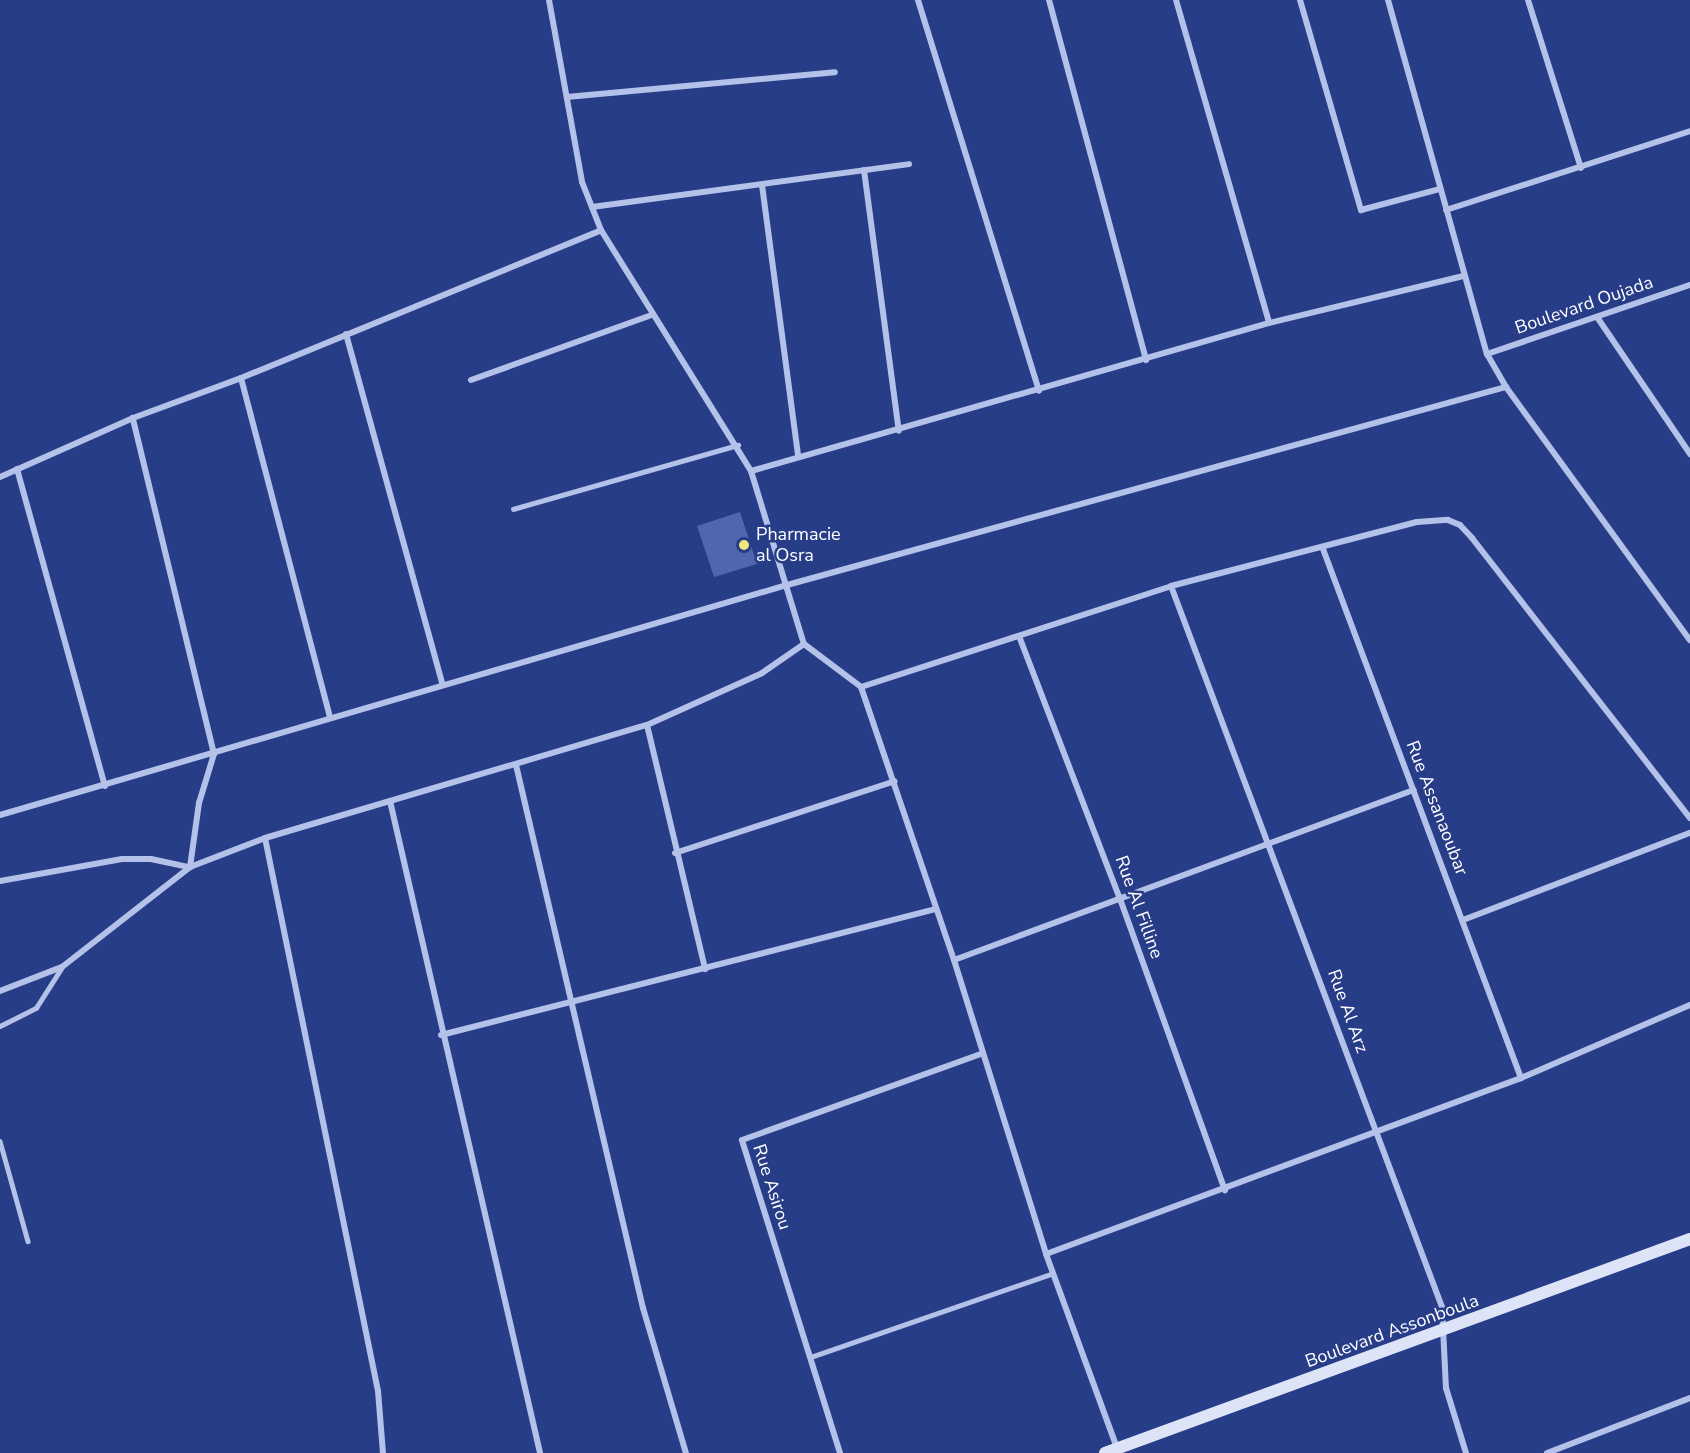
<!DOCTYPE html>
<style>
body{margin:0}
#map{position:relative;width:1690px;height:1453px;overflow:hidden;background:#283d88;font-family:"Nunito Sans",sans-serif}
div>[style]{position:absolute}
.building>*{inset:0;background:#5166af}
.lane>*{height:4.5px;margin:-2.25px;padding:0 2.25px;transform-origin:2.25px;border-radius:2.25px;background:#b4c1e8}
.street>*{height:6px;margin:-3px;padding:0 3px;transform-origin:3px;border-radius:3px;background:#b4c1e8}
.secondary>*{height:12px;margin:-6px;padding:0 6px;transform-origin:6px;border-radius:6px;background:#dee4f7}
.dots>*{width:16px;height:16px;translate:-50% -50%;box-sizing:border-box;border:3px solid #283d88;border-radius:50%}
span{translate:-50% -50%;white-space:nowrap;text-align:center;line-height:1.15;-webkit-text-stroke:5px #283d88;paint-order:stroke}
.street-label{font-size:18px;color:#fff}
.poi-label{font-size:18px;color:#fff}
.left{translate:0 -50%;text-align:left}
</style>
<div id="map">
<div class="building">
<div style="clip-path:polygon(740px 512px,757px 564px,714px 577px,697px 526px)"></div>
</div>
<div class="lane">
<div style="left:513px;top:509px;width:234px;rotate:-15.9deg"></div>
<div style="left:0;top:1026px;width:40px;rotate:-26.6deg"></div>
<div style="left:36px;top:1008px;width:49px;rotate:-57.6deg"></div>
<div style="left:0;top:1141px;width:104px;rotate:74.4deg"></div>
<div style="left:811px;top:1357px;width:256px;rotate:-19.1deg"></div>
</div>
<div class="street">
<div style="left:549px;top:0;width:185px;rotate:79.7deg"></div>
<div style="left:582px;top:182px;width:52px;rotate:68.4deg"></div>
<div style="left:601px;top:230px;width:284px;rotate:58.1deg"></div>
<div style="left:751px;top:471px;width:181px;rotate:73deg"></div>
<div style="left:804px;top:644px;width:71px;rotate:37deg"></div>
<div style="left:861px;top:687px;width:288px;rotate:71.2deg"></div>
<div style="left:954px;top:960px;width:308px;rotate:72.6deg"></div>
<div style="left:1046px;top:1254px;width:207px;rotate:69.9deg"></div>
<div style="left:918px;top:0;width:409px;rotate:72.8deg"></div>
<div style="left:1049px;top:0;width:373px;rotate:74.9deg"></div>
<div style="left:1176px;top:0;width:336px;rotate:73.9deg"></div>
<div style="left:1300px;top:0;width:219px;rotate:73.8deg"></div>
<div style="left:1361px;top:210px;width:82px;rotate:-14.9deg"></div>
<div style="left:1388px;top:0;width:368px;rotate:74.4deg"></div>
<div style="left:1487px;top:354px;width:38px;rotate:60deg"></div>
<div style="left:1506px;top:387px;width:313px;rotate:54deg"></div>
<div style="left:1528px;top:0;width:176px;rotate:72.5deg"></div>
<div style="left:567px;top:97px;width:269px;rotate:-5.3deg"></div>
<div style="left:864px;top:170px;width:263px;rotate:82.4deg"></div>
<div style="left:762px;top:185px;width:272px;rotate:82.4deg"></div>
<div style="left:592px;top:207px;width:320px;rotate:-7.7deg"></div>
<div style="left:1446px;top:210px;width:256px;rotate:-17.9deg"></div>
<div style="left:1597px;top:317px;width:166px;rotate:55.8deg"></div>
<div style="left:346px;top:334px;width:362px;rotate:74.6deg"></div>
<div style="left:1487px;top:354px;width:214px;rotate:-18.8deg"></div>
<div style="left:241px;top:378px;width:350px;rotate:75.3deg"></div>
<div style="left:471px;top:380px;width:192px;rotate:-19.8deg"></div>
<div style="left:17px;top:469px;width:329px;rotate:74.5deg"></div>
<div style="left:751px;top:471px;width:539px;rotate:-15.95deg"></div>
<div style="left:1269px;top:323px;width:201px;rotate:-13.6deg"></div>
<div style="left:0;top:477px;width:145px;rotate:-23.9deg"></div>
<div style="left:133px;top:418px;width:115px;rotate:-20.3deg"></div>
<div style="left:241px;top:378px;width:389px;rotate:-22.3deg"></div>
<div style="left:1323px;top:549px;width:565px;rotate:69.48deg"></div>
<div style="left:1171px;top:586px;width:770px;rotate:69.4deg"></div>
<div style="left:1442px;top:1307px;width:81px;rotate:87.2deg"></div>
<div style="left:1446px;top:1388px;width:68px;rotate:72.9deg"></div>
<div style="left:1019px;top:636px;width:279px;rotate:69deg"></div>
<div style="left:1119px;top:896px;width:313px;rotate:70.2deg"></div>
<div style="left:861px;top:687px;width:326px;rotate:-18deg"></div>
<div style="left:1171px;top:586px;width:254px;rotate:-14.6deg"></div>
<div style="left:1417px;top:522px;width:31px;rotate:-4deg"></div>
<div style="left:1448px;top:520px;width:13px;rotate:23deg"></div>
<div style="left:1460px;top:525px;width:18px;rotate:47deg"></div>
<div style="left:1472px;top:538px;width:355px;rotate:52.1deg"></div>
<div style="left:647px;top:725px;width:251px;rotate:76.6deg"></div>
<div style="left:516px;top:765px;width:558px;rotate:76.84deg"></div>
<div style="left:643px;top:1308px;width:151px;rotate:73.5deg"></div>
<div style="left:390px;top:801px;width:669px;rotate:77.04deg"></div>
<div style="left:0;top:815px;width:820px;rotate:-16.29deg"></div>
<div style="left:787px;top:585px;width:746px;rotate:-15.4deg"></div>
<div style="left:265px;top:838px;width:564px;rotate:78.45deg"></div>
<div style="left:378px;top:1391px;width:62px;rotate:85.4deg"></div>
<div style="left:675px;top:853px;width:231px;rotate:-18.1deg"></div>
<div style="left:0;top:881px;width:124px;rotate:-10.2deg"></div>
<div style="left:122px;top:859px;width:29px"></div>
<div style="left:151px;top:859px;width:40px;rotate:12deg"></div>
<div style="left:190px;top:867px;width:80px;rotate:-21.1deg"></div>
<div style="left:265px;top:838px;width:398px;rotate:-16.5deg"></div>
<div style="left:647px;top:725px;width:126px;rotate:-24.3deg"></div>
<div style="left:762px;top:673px;width:51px;rotate:-34.6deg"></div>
<div style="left:1463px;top:920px;width:243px;rotate:-21deg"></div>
<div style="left:954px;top:960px;width:490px;rotate:-20.3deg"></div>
<div style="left:0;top:991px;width:66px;rotate:-21.2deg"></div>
<div style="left:62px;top:967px;width:162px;rotate:-38deg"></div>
<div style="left:190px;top:867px;width:65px;rotate:-82deg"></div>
<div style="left:199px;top:803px;width:51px;rotate:-73deg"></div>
<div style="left:214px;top:754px;width:346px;rotate:-103.6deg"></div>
<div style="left:441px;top:1035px;width:511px;rotate:-14.28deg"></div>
<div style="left:1046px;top:1254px;width:507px;rotate:-20.33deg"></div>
<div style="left:1521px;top:1078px;width:184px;rotate:-23.4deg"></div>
<div style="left:840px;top:1453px;width:328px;rotate:-107.4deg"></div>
<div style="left:742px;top:1140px;width:256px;rotate:-19.8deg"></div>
<div style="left:1547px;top:1453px;width:153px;rotate:-21deg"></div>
</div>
<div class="secondary">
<div style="left:1105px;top:1453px;width:623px;rotate:-20.09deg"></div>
</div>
<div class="dots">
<div style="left:744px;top:545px;background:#f0e87b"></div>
</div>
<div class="street-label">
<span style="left:1584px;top:305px;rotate:-19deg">Boulevard Oujada</span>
<span style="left:1437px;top:808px;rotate:69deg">Rue Assanaoubar</span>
<span style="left:1139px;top:907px;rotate:70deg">Rue Al Filline</span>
<span style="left:1348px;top:1011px;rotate:70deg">Rue Al Arz</span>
<span style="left:772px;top:1187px;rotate:72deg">Rue Asirou</span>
<span style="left:1392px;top:1331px;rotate:-20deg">Boulevard Assonboula</span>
</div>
<div class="poi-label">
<span class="left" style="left:756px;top:545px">Pharmacie<br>al Osra</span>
</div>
</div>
